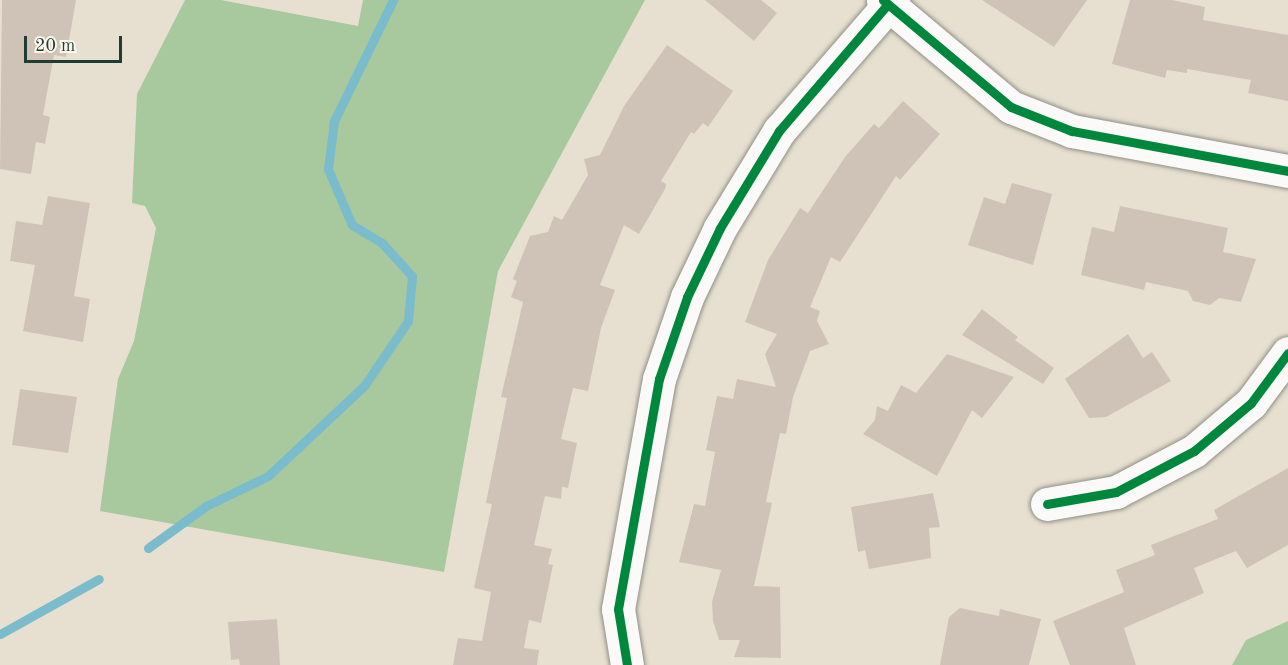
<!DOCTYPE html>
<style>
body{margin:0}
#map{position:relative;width:1288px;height:665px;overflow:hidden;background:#e7e0d0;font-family:"Old Standard TT",serif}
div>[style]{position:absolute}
.forest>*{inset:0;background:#a8c89e}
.stream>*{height:9px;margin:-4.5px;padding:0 4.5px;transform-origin:4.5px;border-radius:4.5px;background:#7abccc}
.building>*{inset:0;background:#cfc3b7}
.roads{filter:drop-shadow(0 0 2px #8e9086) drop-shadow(0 0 2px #8e9086)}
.minor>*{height:33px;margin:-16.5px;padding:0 16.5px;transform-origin:16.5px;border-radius:16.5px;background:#fbfaf8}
.cycleway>*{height:9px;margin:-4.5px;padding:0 4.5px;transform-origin:4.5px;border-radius:4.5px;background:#00873e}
span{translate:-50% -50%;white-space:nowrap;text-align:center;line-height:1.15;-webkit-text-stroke:4.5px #fbf7ec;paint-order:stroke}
.scale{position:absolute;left:24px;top:36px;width:98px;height:27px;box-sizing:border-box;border:3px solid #1f3d34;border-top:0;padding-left:8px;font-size:18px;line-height:21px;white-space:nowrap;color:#1f3d34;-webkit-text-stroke:4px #fbf7ec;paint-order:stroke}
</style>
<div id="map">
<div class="forest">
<div style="clip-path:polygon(185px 0,221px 0,358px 26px,363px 0,645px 0,498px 271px,444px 572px,100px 511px,118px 379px,134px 341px,156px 228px,145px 206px,132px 203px,137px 94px)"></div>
<div style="clip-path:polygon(1288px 621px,1288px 665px,1232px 665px,1246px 640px)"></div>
</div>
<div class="stream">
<div style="left:148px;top:548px;width:72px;rotate:-35.9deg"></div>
<div style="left:206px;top:506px;width:69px;rotate:-25.8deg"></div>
<div style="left:268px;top:476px;width:132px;rotate:-43.2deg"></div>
<div style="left:364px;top:386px;width:78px;rotate:-55.9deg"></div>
<div style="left:408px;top:321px;width:45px;rotate:-84.9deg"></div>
<div style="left:412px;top:276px;width:45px;rotate:-132.3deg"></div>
<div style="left:382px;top:243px;width:35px;rotate:-149deg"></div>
<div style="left:352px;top:225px;width:61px;rotate:-113.2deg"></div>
<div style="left:328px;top:169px;width:48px;rotate:-82.9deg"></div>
<div style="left:334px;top:121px;width:135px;rotate:-64deg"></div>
<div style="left:0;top:634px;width:113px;rotate:-29.1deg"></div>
</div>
<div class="building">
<div style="clip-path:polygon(2px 0,76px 0,66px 57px,54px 55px,43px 115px,50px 117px,45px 144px,36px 142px,31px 174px,0 169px)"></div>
<div style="clip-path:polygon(705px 0,761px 0,777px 13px,754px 41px)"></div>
<div style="clip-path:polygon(982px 0,1087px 0,1054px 47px)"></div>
<div style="clip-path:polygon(1130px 0,1172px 0,1205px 7px,1203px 20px,1288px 35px,1288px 101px,1248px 93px,1251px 80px,1187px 69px,1187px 73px,1167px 70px,1165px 78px,1112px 64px)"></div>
<div style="clip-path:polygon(667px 45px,733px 91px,708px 127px,703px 123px,694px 134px,691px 132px,661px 181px,666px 184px,665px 189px,639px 234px,624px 225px,600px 285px,615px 290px,601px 328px,588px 391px,573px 388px,561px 439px,577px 443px,568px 488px,562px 487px,561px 499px,545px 496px,534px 545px,552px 549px,548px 564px,553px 565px,541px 623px,529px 620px,524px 648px,539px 650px,537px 665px,453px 665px,458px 638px,482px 641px,491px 592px,474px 588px,492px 504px,486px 503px,507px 398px,501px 397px,523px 302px,511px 297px,517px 281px,513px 279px,530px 236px,548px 232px,554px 216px,562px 220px,588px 175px,584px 159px,600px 155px,624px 106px)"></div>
<div style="clip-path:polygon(903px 101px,940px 134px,900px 180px,896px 176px,840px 262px,831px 257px,810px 307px,820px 311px,817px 321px,829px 344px,810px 351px,793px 397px,786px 434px,780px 433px,766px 502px,772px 503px,754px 586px,780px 587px,781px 658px,734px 657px,740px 640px,719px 640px,713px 621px,712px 602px,721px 570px,679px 562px,694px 504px,705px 506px,715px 452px,706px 450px,717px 396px,733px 399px,737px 379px,776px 387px,765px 354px,777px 334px,745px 322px,768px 260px,800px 208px,808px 213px,845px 157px,874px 124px,879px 128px)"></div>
<div style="clip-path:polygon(1012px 183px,1052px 194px,1033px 265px,968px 245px,984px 197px,1005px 204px)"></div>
<div style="clip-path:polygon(48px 196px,90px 203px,74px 296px,90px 299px,83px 342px,23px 331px,35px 265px,10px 261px,16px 221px,42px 225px)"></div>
<div style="clip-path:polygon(1120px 206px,1228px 228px,1223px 252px,1256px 259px,1241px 302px,1219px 298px,1210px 305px,1193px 301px,1188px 291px,1146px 282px,1144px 290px,1081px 275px,1092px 227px,1114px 232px)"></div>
<div style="clip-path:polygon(982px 309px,1018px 337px,1015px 340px,1054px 368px,1043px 384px,962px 335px)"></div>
<div style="clip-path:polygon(1128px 334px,1143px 358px,1152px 352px,1171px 381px,1106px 417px,1089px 418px,1065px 379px)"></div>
<div style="clip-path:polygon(947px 354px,1014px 377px,982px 418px,972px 410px,937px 476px,863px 434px,875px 420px,877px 406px,888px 411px,901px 385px,916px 393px)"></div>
<div style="clip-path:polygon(20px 389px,77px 397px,68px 453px,12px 445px)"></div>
<div style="clip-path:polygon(1288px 468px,1288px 545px,1247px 568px,1236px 551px,1194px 568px,1204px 593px,1124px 628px,1136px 665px,1070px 665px,1053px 621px,1124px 592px,1116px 570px,1155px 555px,1151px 545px,1218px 519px,1214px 510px)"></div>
<div style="clip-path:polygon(933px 493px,940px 527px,929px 528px,931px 558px,869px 569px,865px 550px,858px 552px,851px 507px)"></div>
<div style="clip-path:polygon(960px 608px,999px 616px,1000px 609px,1041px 619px,1029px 665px,940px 665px,949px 617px)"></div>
<div style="clip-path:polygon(277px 619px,280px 665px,240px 665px,239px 659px,231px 660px,228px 622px)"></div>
</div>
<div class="roads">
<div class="minor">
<div style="left:883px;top:0;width:167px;rotate:39.9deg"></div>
<div style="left:1011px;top:107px;width:66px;rotate:21.5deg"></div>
<div style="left:1072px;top:131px;width:220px;rotate:10.5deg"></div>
<div style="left:1047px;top:504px;width:70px;rotate:-9.9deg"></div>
<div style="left:1116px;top:492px;width:88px;rotate:-27.7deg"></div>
<div style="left:1194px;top:451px;width:75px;rotate:-40.1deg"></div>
<div style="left:1251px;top:403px;width:62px;rotate:-53.5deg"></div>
<div style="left:627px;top:665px;width:57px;rotate:-99.1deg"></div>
<div style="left:618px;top:609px;width:234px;rotate:-79.9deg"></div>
<div style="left:659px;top:379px;width:87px;rotate:-71.1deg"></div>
<div style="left:687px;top:297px;width:76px;rotate:-64.4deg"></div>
<div style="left:720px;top:228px;width:114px;rotate:-58.7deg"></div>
<div style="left:779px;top:131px;width:174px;rotate:-49deg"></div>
</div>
</div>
<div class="cycleway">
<div style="left:883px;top:0;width:167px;rotate:39.9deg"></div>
<div style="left:1011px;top:107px;width:66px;rotate:21.5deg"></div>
<div style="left:1072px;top:131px;width:220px;rotate:10.5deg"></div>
<div style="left:1047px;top:504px;width:70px;rotate:-9.9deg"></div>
<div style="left:1116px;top:492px;width:88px;rotate:-27.7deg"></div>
<div style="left:1194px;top:451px;width:75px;rotate:-40.1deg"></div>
<div style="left:1251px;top:403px;width:62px;rotate:-53.5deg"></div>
<div style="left:627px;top:665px;width:57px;rotate:-99.1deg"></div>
<div style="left:618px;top:609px;width:234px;rotate:-79.9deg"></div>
<div style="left:659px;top:379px;width:87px;rotate:-71.1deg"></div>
<div style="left:687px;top:297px;width:76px;rotate:-64.4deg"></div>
<div style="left:720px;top:228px;width:114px;rotate:-58.7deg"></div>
<div style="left:779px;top:131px;width:167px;rotate:-49.4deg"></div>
</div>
<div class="scale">20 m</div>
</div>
